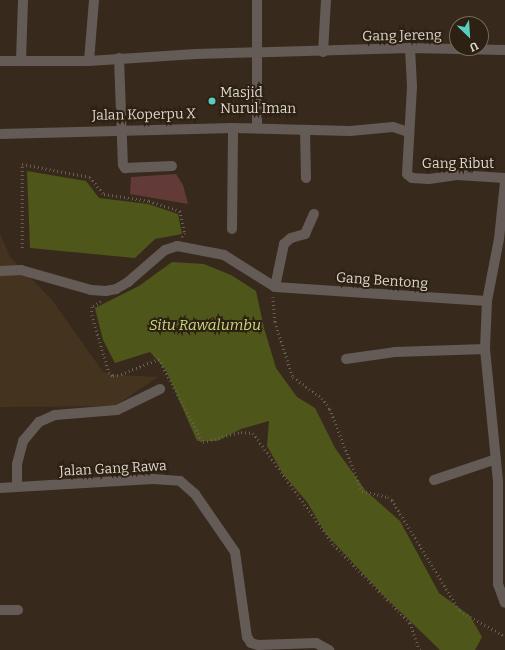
<!DOCTYPE html>
<style>
body{margin:0}
#map{position:relative;width:505px;height:650px;overflow:hidden;background:#372a1c;font-family:Bitter,serif}
div>[style]{position:absolute}
.built>*{inset:0;background:#44331f}
.green>*{inset:0;background:#623b38}
.water>*{inset:0;background:#4f561a}
.path>*{height:2.5px;margin-top:-1.25px;transform-origin:0;background:repeating-linear-gradient(90deg,#6b5f53 0 1px,transparent 0 4px)}
.minor>*{height:10px;margin:-5px;padding:0 5px;transform-origin:5px;border-radius:5px;background:#645b56}
.dots>*{width:11px;height:11px;translate:-50% -50%;box-sizing:border-box;border:2px solid #2d2113;border-radius:50%}
span{translate:-50% -50%;white-space:nowrap;text-align:center;line-height:1.15;-webkit-text-stroke:4px #2d2113;paint-order:stroke}
.street-label{font-size:14px;color:#ded6cd}
.poi-label{font-size:14px;color:#ded6cd}
.left{translate:0 -50%;text-align:left}
.water-label{font-size:15px;color:#cad67f;font-style:italic}
.north{position:absolute;left:449px;top:16px;width:40px;height:40px;box-sizing:border-box;background:#2d2113;border:1px solid #74695d;border-radius:50%;rotate:155deg;font-size:11px;font-weight:700;line-height:16px;text-align:center;color:#ded6cd}
.north::after{content:'';display:block;margin:auto;width:14px;height:18px;background:#58cebf;clip-path:polygon(50% 0,100% 100%,50% 72%,0 100%)}
</style>
<div id="map">
<div class="built">
<div style="clip-path:polygon(0 234px,10px 257px,52px 300px,103px 372px,116px 375px,158px 377px,115px 406px,0 407px)"></div>
</div>
<div class="green">
<div style="clip-path:polygon(176px 174px,183px 185px,188px 204px,130px 194px,131px 177px)"></div>
</div>
<div class="water">
<div style="clip-path:polygon(27px 171px,86px 181px,99px 198px,148px 204px,178px 214px,182px 234px,155px 239px,135px 258px,30px 248px)"></div>
<div style="clip-path:polygon(172px 262px,204px 264px,231px 275px,256px 291px,264px 328px,276px 368px,297px 397px,315px 408px,335px 448px,366px 491px,400px 521px,439px 593px,470px 616px,482px 637px,475px 650px,440px 650px,384px 596px,326px 534px,307px 502px,283px 474px,267px 446px,269px 421px,241px 429px,217px 441px,197px 441px,166px 370px,150px 352px,115px 363px,103px 340px,95px 308px,139px 286px)"></div>
</div>
<div class="path">
<div style="left:22px;top:248px;width:84px;rotate:-90deg"></div>
<div style="left:22px;top:164px;width:69px;rotate:10.8deg"></div>
<div style="left:90px;top:177px;width:22px;rotate:51deg"></div>
<div style="left:104px;top:194px;width:46px;rotate:8.8deg"></div>
<div style="left:149px;top:201px;width:33px;rotate:18deg"></div>
<div style="left:180px;top:211px;width:23px;rotate:77deg"></div>
<div style="left:185px;top:233px;width:5px;rotate:127deg"></div>
<div style="left:273px;top:297px;width:25px;rotate:85deg"></div>
<div style="left:275px;top:322px;width:58px;rotate:71.9deg"></div>
<div style="left:293px;top:377px;width:36px;rotate:36deg"></div>
<div style="left:322px;top:398px;width:14px;rotate:54deg"></div>
<div style="left:330px;top:409px;width:88px;rotate:68.7deg"></div>
<div style="left:362px;top:491px;width:27px;rotate:13deg"></div>
<div style="left:388px;top:497px;width:5px;rotate:37deg"></div>
<div style="left:392px;top:500px;width:130px;rotate:58.5deg"></div>
<div style="left:460px;top:611px;width:51px;rotate:29.1deg"></div>
<div style="left:101px;top:302px;width:10px;rotate:151deg"></div>
<div style="left:92px;top:307px;width:8px;rotate:90deg"></div>
<div style="left:92px;top:315px;width:59px;rotate:73.4deg"></div>
<div style="left:109px;top:372px;width:6px;rotate:45deg"></div>
<div style="left:113px;top:376px;width:8px;rotate:-14deg"></div>
<div style="left:121px;top:374px;width:41px;rotate:-21.5deg"></div>
<div style="left:159px;top:359px;width:94px;rotate:62.1deg"></div>
<div style="left:203px;top:442px;width:39px;rotate:-15deg"></div>
<div style="left:241px;top:432px;width:12px;rotate:5deg"></div>
<div style="left:253px;top:433px;width:138px;rotate:54.1deg"></div>
<div style="left:334px;top:545px;width:109px;rotate:45.7deg"></div>
<div style="left:410px;top:623px;width:29px;rotate:70deg"></div>
</div>
<div class="minor">
<div style="left:257px;top:0;width:128px;rotate:90deg"></div>
<div style="left:410px;top:48px;width:39px;rotate:87deg"></div>
<div style="left:412px;top:87px;width:87px;rotate:93.3deg"></div>
<div style="left:407px;top:174px;width:6px;rotate:39deg"></div>
<div style="left:412px;top:178px;width:17px;rotate:3deg"></div>
<div style="left:429px;top:179px;width:28px;rotate:-8deg"></div>
<div style="left:457px;top:175px;width:48px;rotate:3.6deg"></div>
<div style="left:323px;top:52px;width:52px;rotate:-86.7deg"></div>
<div style="left:119px;top:58px;width:107px;rotate:87.9deg"></div>
<div style="left:123px;top:165px;width:4px;rotate:56deg"></div>
<div style="left:125px;top:168px;width:47px;rotate:-2.4deg"></div>
<div style="left:0;top:61px;width:89px"></div>
<div style="left:89px;top:61px;width:107px;rotate:-3.7deg"></div>
<div style="left:196px;top:54px;width:214px;rotate:-1.6deg"></div>
<div style="left:410px;top:48px;width:95px;rotate:1.2deg"></div>
<div style="left:21px;top:61px;width:61px;rotate:-88.1deg"></div>
<div style="left:89px;top:61px;width:61px;rotate:-85.3deg"></div>
<div style="left:305px;top:130px;width:48px;rotate:88.8deg"></div>
<div style="left:0;top:134px;width:233px;rotate:-1.5deg"></div>
<div style="left:233px;top:128px;width:117px;rotate:1.5deg"></div>
<div style="left:350px;top:131px;width:43px;rotate:-5.3deg"></div>
<div style="left:393px;top:127px;width:16px;rotate:18deg"></div>
<div style="left:505px;top:182px;width:57px;rotate:96deg"></div>
<div style="left:499px;top:239px;width:63px;rotate:101deg"></div>
<div style="left:487px;top:301px;width:48px;rotate:92.4deg"></div>
<div style="left:485px;top:349px;width:134px;rotate:84.4deg"></div>
<div style="left:498px;top:482px;width:102px;rotate:90deg"></div>
<div style="left:498px;top:584px;width:20px;rotate:70deg"></div>
<div style="left:232px;top:229px;width:101px;rotate:-89.4deg"></div>
<div style="left:0;top:271px;width:21px;rotate:-3deg"></div>
<div style="left:21px;top:270px;width:73px;rotate:15.9deg"></div>
<div style="left:91px;top:290px;width:15px;rotate:4deg"></div>
<div style="left:106px;top:291px;width:10px;rotate:-11deg"></div>
<div style="left:116px;top:289px;width:14px;rotate:-30deg"></div>
<div style="left:128px;top:282px;width:49px;rotate:-40.9deg"></div>
<div style="left:165px;top:250px;width:13px;rotate:-18deg"></div>
<div style="left:177px;top:246px;width:48px;rotate:10.8deg"></div>
<div style="left:224px;top:255px;width:60px;rotate:32.1deg"></div>
<div style="left:275px;top:287px;width:212px;rotate:3.8deg"></div>
<div style="left:275px;top:287px;width:44px;rotate:-78.2deg"></div>
<div style="left:284px;top:244px;width:9px;rotate:-41deg"></div>
<div style="left:291px;top:238px;width:15px;rotate:-16deg"></div>
<div style="left:305px;top:234px;width:22px;rotate:-66deg"></div>
<div style="left:346px;top:359px;width:49px;rotate:-8.1deg"></div>
<div style="left:395px;top:352px;width:90px;rotate:-1.9deg"></div>
<div style="left:434px;top:480px;width:65px;rotate:-18.7deg"></div>
<div style="left:17px;top:487px;width:23px;rotate:-90deg"></div>
<div style="left:17px;top:464px;width:24px;rotate:-75deg"></div>
<div style="left:23px;top:441px;width:25px;rotate:-50deg"></div>
<div style="left:39px;top:422px;width:17px;rotate:-24deg"></div>
<div style="left:55px;top:415px;width:62px;rotate:-4.6deg"></div>
<div style="left:117px;top:410px;width:48px;rotate:-26deg"></div>
<div style="left:0;top:488px;width:153px;rotate:-3.4deg"></div>
<div style="left:153px;top:479px;width:27px;rotate:4deg"></div>
<div style="left:180px;top:481px;width:20px;rotate:41deg"></div>
<div style="left:195px;top:494px;width:70px;rotate:55.4deg"></div>
<div style="left:235px;top:552px;width:86px;rotate:82deg"></div>
<div style="left:247px;top:637px;width:7px;rotate:56deg"></div>
<div style="left:251px;top:643px;width:7px;rotate:16deg"></div>
<div style="left:258px;top:645px;width:58px;rotate:-2deg"></div>
<div style="left:316px;top:643px;width:15px;rotate:28deg"></div>
<div style="left:0;top:610px;width:18px"></div>
</div>
<div class="dots">
<div style="left:212px;top:101px;background:#58cebf"></div>
</div>
<div class="street-label">
<span style="left:402px;top:36px;rotate:-1deg">Gang Jereng</span>
<span style="left:144px;top:115px;rotate:-1deg">Jalan Koperpu X</span>
<span style="left:458px;top:164px">Gang Ribut</span>
<span style="left:382px;top:281px;rotate:4deg">Gang Bentong</span>
<span style="left:113px;top:469px;rotate:-3deg">Jalan Gang Rawa</span>
</div>
<div class="poi-label">
<span class="left" style="left:220px;top:101px">Masjid<br>Nurul Iman</span>
</div>
<div class="water-label">
<span style="left:205px;top:326px">Situ Rawalumbu</span>
</div>
<div class="north">U</div>
</div>
